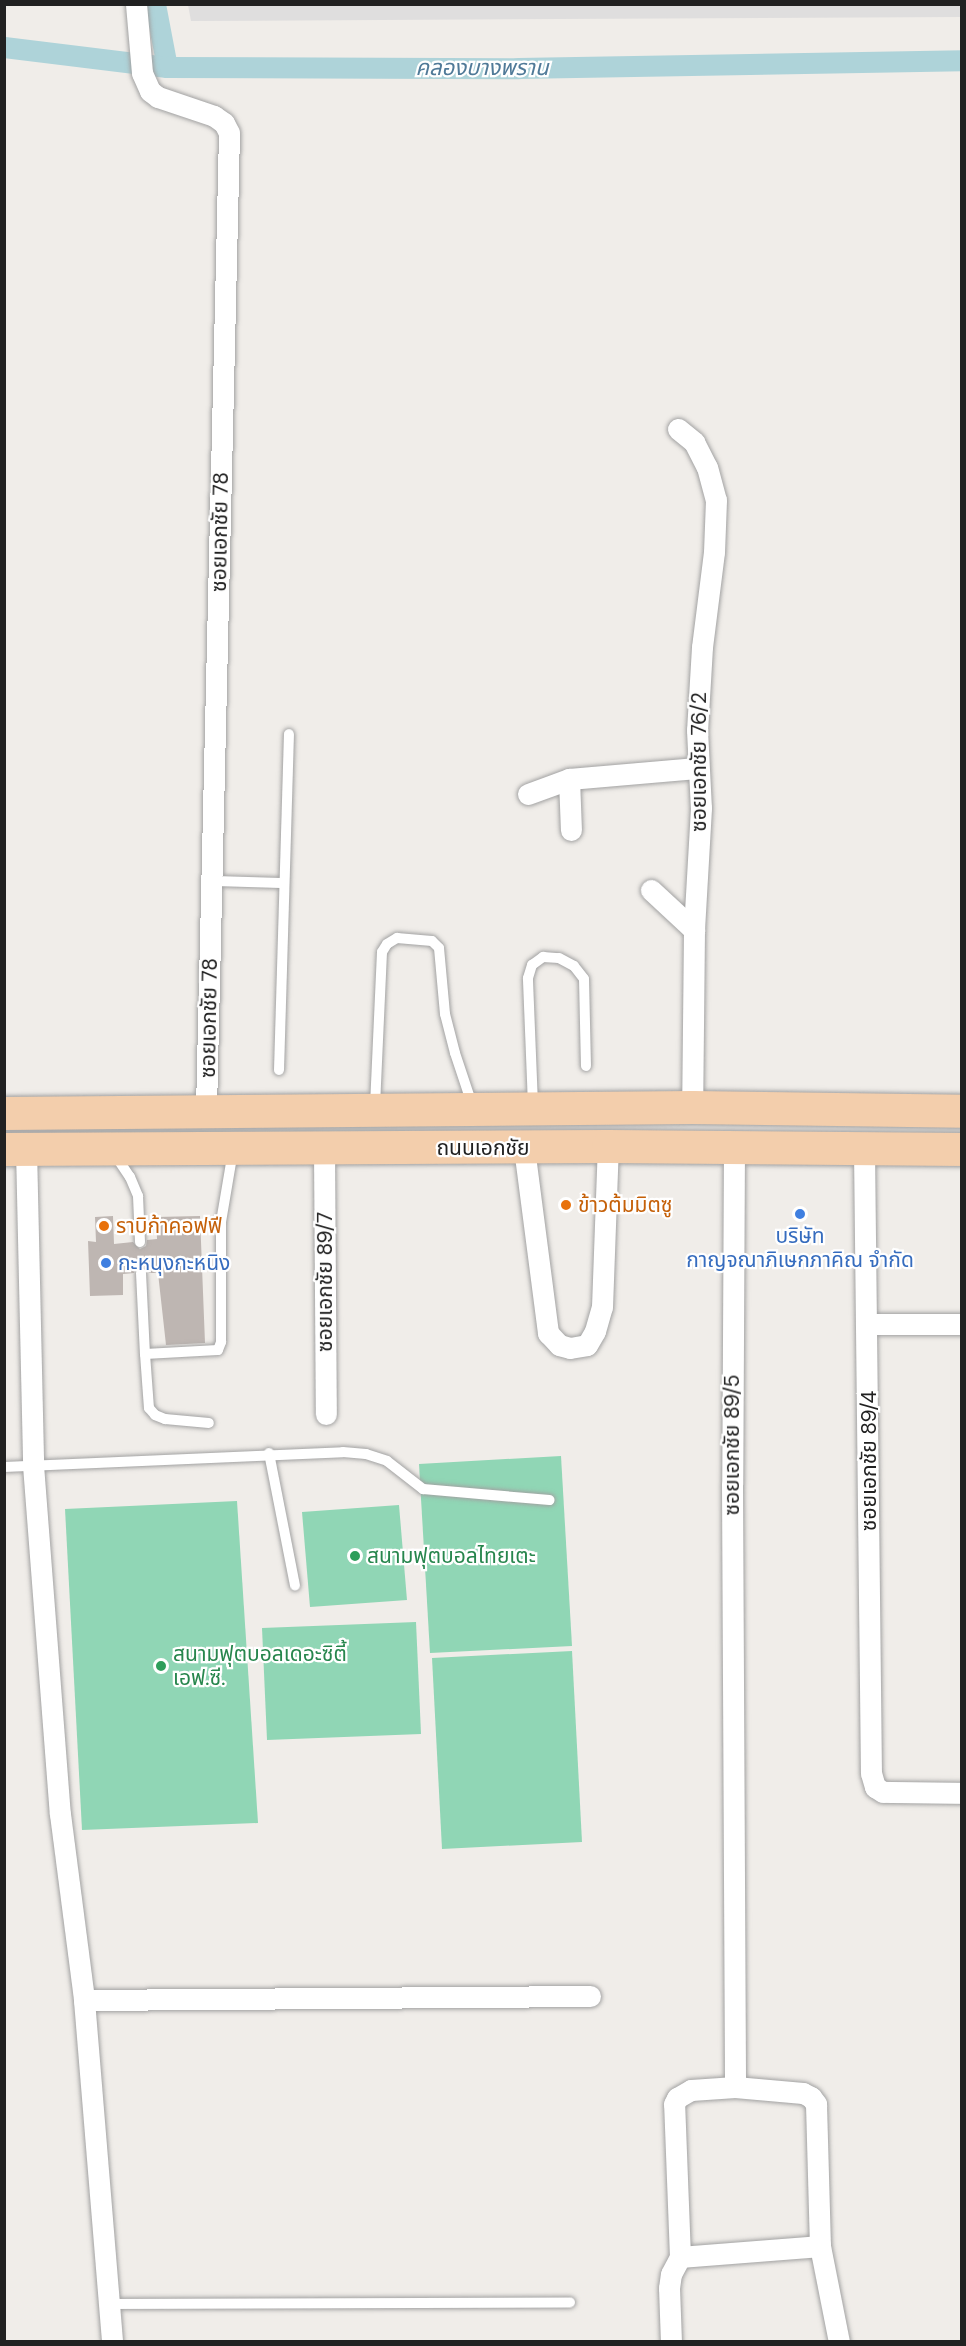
<!DOCTYPE html>
<meta charset="utf-8">
<style>
body{margin:0}
#map{position:relative;width:966px;height:2346px;overflow:hidden;background:#f0ede9;font-family:"DM Sans","Noto Sans Thai",sans-serif}
div>[style]{position:absolute}
.residential>*{inset:0;background:#dfdede}
.pitch>*{inset:0;background:#90d6b5}
.canal>*{height:21px;margin:-10.5px;padding:0 10.5px;transform-origin:10.5px;border-radius:10.5px;background:#aed3d9}
.building>*{inset:0;background:#beb6b2}
.roads{filter:drop-shadow(0 0 2px #a2a2a2) drop-shadow(0 0 2px #a2a2a2)}
.lane>*{height:10px;margin:-5px;padding:0 5px;transform-origin:5px;border-radius:5px;background:#fff}
.street>*{height:21px;margin:-10.5px;padding:0 10.5px;transform-origin:10.5px;border-radius:10.5px;background:#fff}
.primary>*{height:33px;margin:-16.5px;padding:0 16.5px;transform-origin:16.5px;border-radius:16.5px;background:#f3ceac}
.dots>*{width:16px;height:16px;translate:-50% -50%;box-sizing:border-box;border:3px solid #fff;border-radius:50%}
span{translate:-50% -50%;white-space:nowrap;text-align:center;line-height:1.15;-webkit-text-stroke:4.5px #fff;paint-order:stroke}
.street-label{font-size:21px;color:#212121}
.food-label{font-size:21px;color:#c56008}
.left{translate:0 -50%;text-align:left}
.shop-label{font-size:21px;color:#366cbe}
.leisure-label{font-size:21px;color:#27864d}
.water-label{font-size:22px;color:#507a98;font-style:italic}
.frame{position:absolute;inset:0;border:6px solid #212121;pointer-events:none}
</style>
<div id="map">
<div class="residential">
<div style="clip-path:polygon(961px 4px,961px 17px,191px 21px,188px 5px)"></div>
</div>
<div class="pitch">
<div style="clip-path:polygon(561px 1456px,572px 1646px,430px 1653px,419px 1464px)"></div>
<div style="clip-path:polygon(237px 1501px,258px 1823px,82px 1830px,65px 1509px)"></div>
<div style="clip-path:polygon(399px 1505px,407px 1600px,310px 1607px,302px 1512px)"></div>
<div style="clip-path:polygon(416px 1622px,421px 1734px,267px 1740px,262px 1628px)"></div>
<div style="clip-path:polygon(572px 1651px,582px 1842px,442px 1849px,432px 1658px)"></div>
</div>
<div class="canal">
<div style="left:155px;top:4px;width:64px;rotate:79.2deg"></div>
<div style="left:4px;top:47px;width:164px;rotate:7deg"></div>
<div style="left:167px;top:67px;width:351px;rotate:0.2deg"></div>
<div style="left:518px;top:68px;width:444px;rotate:-1deg"></div>
</div>
<div class="building">
<div style="clip-path:polygon(113px 1216px,114px 1244px,133px 1242px,140px 1249px,146px 1246px,147px 1240px,157px 1239px,156px 1217px,200px 1216px,205px 1343px,166px 1345px,158px 1273px,149px 1273px,144px 1266px,136px 1267px,134px 1273px,123px 1274px,123px 1295px,90px 1296px,88px 1241px,96px 1242px,95px 1217px)"></div>
</div>
<div class="roads">
<div class="lane">
<div style="left:212px;top:881px;width:72px;rotate:1.6deg"></div>
<div style="left:279px;top:1070px;width:336px;rotate:-88.3deg"></div>
<div style="left:533px;top:1105px;width:127px;rotate:-92.3deg"></div>
<div style="left:528px;top:978px;width:14px;rotate:-73deg"></div>
<div style="left:532px;top:965px;width:14px;rotate:-36deg"></div>
<div style="left:543px;top:957px;width:16px;rotate:4deg"></div>
<div style="left:559px;top:958px;width:17px;rotate:28deg"></div>
<div style="left:574px;top:966px;width:16px;rotate:52deg"></div>
<div style="left:584px;top:979px;width:87px;rotate:88.7deg"></div>
<div style="left:375px;top:1106px;width:154px;rotate:-87.4deg"></div>
<div style="left:382px;top:952px;width:9px;rotate:-58deg"></div>
<div style="left:387px;top:944px;width:12px;rotate:-31deg"></div>
<div style="left:397px;top:938px;width:35px;rotate:5deg"></div>
<div style="left:432px;top:941px;width:10px;rotate:45deg"></div>
<div style="left:439px;top:948px;width:66px;rotate:84.8deg"></div>
<div style="left:445px;top:1014px;width:40px;rotate:75.6deg"></div>
<div style="left:455px;top:1053px;width:54px;rotate:71.6deg"></div>
<div style="left:115px;top:1155px;width:27px;rotate:56deg"></div>
<div style="left:130px;top:1177px;width:21px;rotate:67deg"></div>
<div style="left:138px;top:1196px;width:46px;rotate:87.5deg"></div>
<div style="left:141px;top:1273px;width:81px;rotate:87.2deg"></div>
<div style="left:145px;top:1354px;width:73px;rotate:-3.1deg"></div>
<div style="left:218px;top:1350px;width:9px;rotate:-69deg"></div>
<div style="left:221px;top:1342px;width:120px;rotate:-90deg"></div>
<div style="left:221px;top:1222px;width:72px;rotate:-80.4deg"></div>
<div style="left:145px;top:1354px;width:54px;rotate:85.8deg"></div>
<div style="left:149px;top:1408px;width:9px;rotate:49deg"></div>
<div style="left:155px;top:1415px;width:11px;rotate:22deg"></div>
<div style="left:165px;top:1419px;width:44px;rotate:5.2deg"></div>
<div style="left:269px;top:1453px;width:135px;rotate:78.9deg"></div>
<div style="left:4px;top:1467px;width:339px;rotate:-2.5deg"></div>
<div style="left:343px;top:1452px;width:23px;rotate:5deg"></div>
<div style="left:366px;top:1454px;width:22px;rotate:18deg"></div>
<div style="left:387px;top:1461px;width:46px;rotate:37.9deg"></div>
<div style="left:423px;top:1489px;width:127px;rotate:5deg"></div>
<div style="left:110px;top:2304px;width:460px;rotate:-0.2deg"></div>
</div>
<div class="street">
<div style="left:136px;top:4px;width:69px;rotate:85deg"></div>
<div style="left:142px;top:73px;width:20px;rotate:66deg"></div>
<div style="left:150px;top:91px;width:10px;rotate:37deg"></div>
<div style="left:158px;top:97px;width:59px;rotate:18.7deg"></div>
<div style="left:214px;top:116px;width:12px;rotate:35deg"></div>
<div style="left:224px;top:123px;width:11px;rotate:63deg"></div>
<div style="left:229px;top:133px;width:979px;rotate:91.35deg"></div>
<div style="left:678px;top:429px;width:21px;rotate:39deg"></div>
<div style="left:694px;top:442px;width:28px;rotate:63deg"></div>
<div style="left:707px;top:467px;width:34px;rotate:75deg"></div>
<div style="left:716px;top:500px;width:52px;rotate:92.2deg"></div>
<div style="left:714px;top:552px;width:96px;rotate:97.2deg"></div>
<div style="left:702px;top:647px;width:83px;rotate:93.4deg"></div>
<div style="left:697px;top:730px;width:78px;rotate:87.1deg"></div>
<div style="left:701px;top:808px;width:122px;rotate:93.3deg"></div>
<div style="left:694px;top:930px;width:177px;rotate:90.6deg"></div>
<div style="left:569px;top:779px;width:51px;rotate:87.8deg"></div>
<div style="left:528px;top:794px;width:44px;rotate:-20.1deg"></div>
<div style="left:569px;top:779px;width:128px;rotate:-4.9deg"></div>
<div style="left:651px;top:890px;width:59px;rotate:42.9deg"></div>
<div style="left:734px;top:1147px;width:337px;rotate:90.3deg"></div>
<div style="left:732px;top:1484px;width:603px;rotate:89.71deg"></div>
<div style="left:524px;top:1148px;width:187px;rotate:82.6deg"></div>
<div style="left:548px;top:1333px;width:16px;rotate:47deg"></div>
<div style="left:559px;top:1345px;width:11px;rotate:15deg"></div>
<div style="left:570px;top:1348px;width:17px;rotate:-10deg"></div>
<div style="left:587px;top:1345px;width:16px;rotate:-60deg"></div>
<div style="left:595px;top:1331px;width:25px;rotate:-74deg"></div>
<div style="left:602px;top:1307px;width:161px;rotate:-87.9deg"></div>
<div style="left:26px;top:1149px;width:316px;rotate:88.7deg"></div>
<div style="left:33px;top:1465px;width:350px;rotate:85.6deg"></div>
<div style="left:60px;top:1814px;width:188px;rotate:82.6deg"></div>
<div style="left:84px;top:2000px;width:343px;rotate:85.3deg"></div>
<div style="left:324px;top:1149px;width:265px;rotate:89.6deg"></div>
<div style="left:864px;top:1149px;width:624px;rotate:89.36deg"></div>
<div style="left:871px;top:1773px;width:15px;rotate:74deg"></div>
<div style="left:875px;top:1787px;width:9px;rotate:32deg"></div>
<div style="left:883px;top:1792px;width:79px;rotate:0.7deg"></div>
<div style="left:868px;top:1324px;width:94px"></div>
<div style="left:84px;top:2000px;width:506px;rotate:-0.45deg"></div>
<div style="left:820px;top:2246px;width:98px;rotate:78.8deg"></div>
<div style="left:671px;top:2342px;width:54px;rotate:-92.1deg"></div>
<div style="left:669px;top:2288px;width:14px;rotate:-82deg"></div>
<div style="left:671px;top:2274px;width:19px;rotate:-62deg"></div>
<div style="left:680px;top:2257px;width:153px;rotate:-92.2deg"></div>
<div style="left:674px;top:2104px;width:7px;rotate:-63deg"></div>
<div style="left:677px;top:2098px;width:16px;rotate:-30deg"></div>
<div style="left:691px;top:2090px;width:44px;rotate:-3.9deg"></div>
<div style="left:735px;top:2087px;width:68px;rotate:5deg"></div>
<div style="left:803px;top:2093px;width:9px;rotate:27deg"></div>
<div style="left:811px;top:2097px;width:9px;rotate:54deg"></div>
<div style="left:816px;top:2104px;width:142px;rotate:88.4deg"></div>
<div style="left:820px;top:2246px;width:140px;rotate:175.5deg"></div>
</div>
<div class="primary">
<div style="left:4px;top:1113px;width:688px;rotate:-0.5deg"></div>
<div style="left:692px;top:1107px;width:270px;rotate:0.8deg"></div>
<div style="left:4px;top:1149px;width:604px;rotate:-0.28deg"></div>
<div style="left:608px;top:1146px;width:354px;rotate:0.5deg"></div>
</div>
</div>
<div class="dots">
<div style="left:566px;top:1205px;background:#e8710a"></div>
<div style="left:800px;top:1214px;background:#3f7fe0"></div>
<div style="left:104px;top:1226px;background:#e8710a"></div>
<div style="left:106px;top:1263px;background:#3f7fe0"></div>
<div style="left:355px;top:1556px;background:#2e9e5b"></div>
<div style="left:161px;top:1666px;background:#2e9e5b"></div>
</div>
<div class="street-label">
<span style="left:220px;top:532px;rotate:-89deg">ซอยเอกชัย 78</span>
<span style="left:699px;top:762px;rotate:-90deg">ซอยเอกชัย 76/2</span>
<span style="left:209px;top:1018px;rotate:-89deg">ซอยเอกชัย 78</span>
<span style="left:483px;top:1148px">ถนนเอกชัย</span>
<span style="left:325px;top:1282px;rotate:-90deg">ซอยเอกชัย 89/7</span>
<span style="left:732px;top:1445px;rotate:-90deg">ซอยเอกชัย 89/5</span>
<span style="left:869px;top:1461px;rotate:-90deg">ซอยเอกชัย 89/4</span>
</div>
<div class="food-label">
<span class="left" style="left:578px;top:1205px">ข้าวต้มมิตซู</span>
<span class="left" style="left:116px;top:1226px">ราบิก้าคอฟฟี</span>
</div>
<div class="shop-label">
<span style="left:800px;top:1248px">บริษัท<br>กาญจณาภิเษกภาคิณ จำกัด</span>
<span class="left" style="left:118px;top:1263px">กะหนุงกะหนิง</span>
</div>
<div class="leisure-label">
<span class="left" style="left:367px;top:1556px">สนามฟุตบอลไทยเตะ</span>
<span class="left" style="left:173px;top:1666px">สนามฟุตบอลเดอะซิตี้<br>เอฟ.ซี.</span>
</div>
<div class="water-label">
<span style="left:482px;top:68px">คลองบางพราน</span>
</div>
<div class="frame"></div>
</div>
